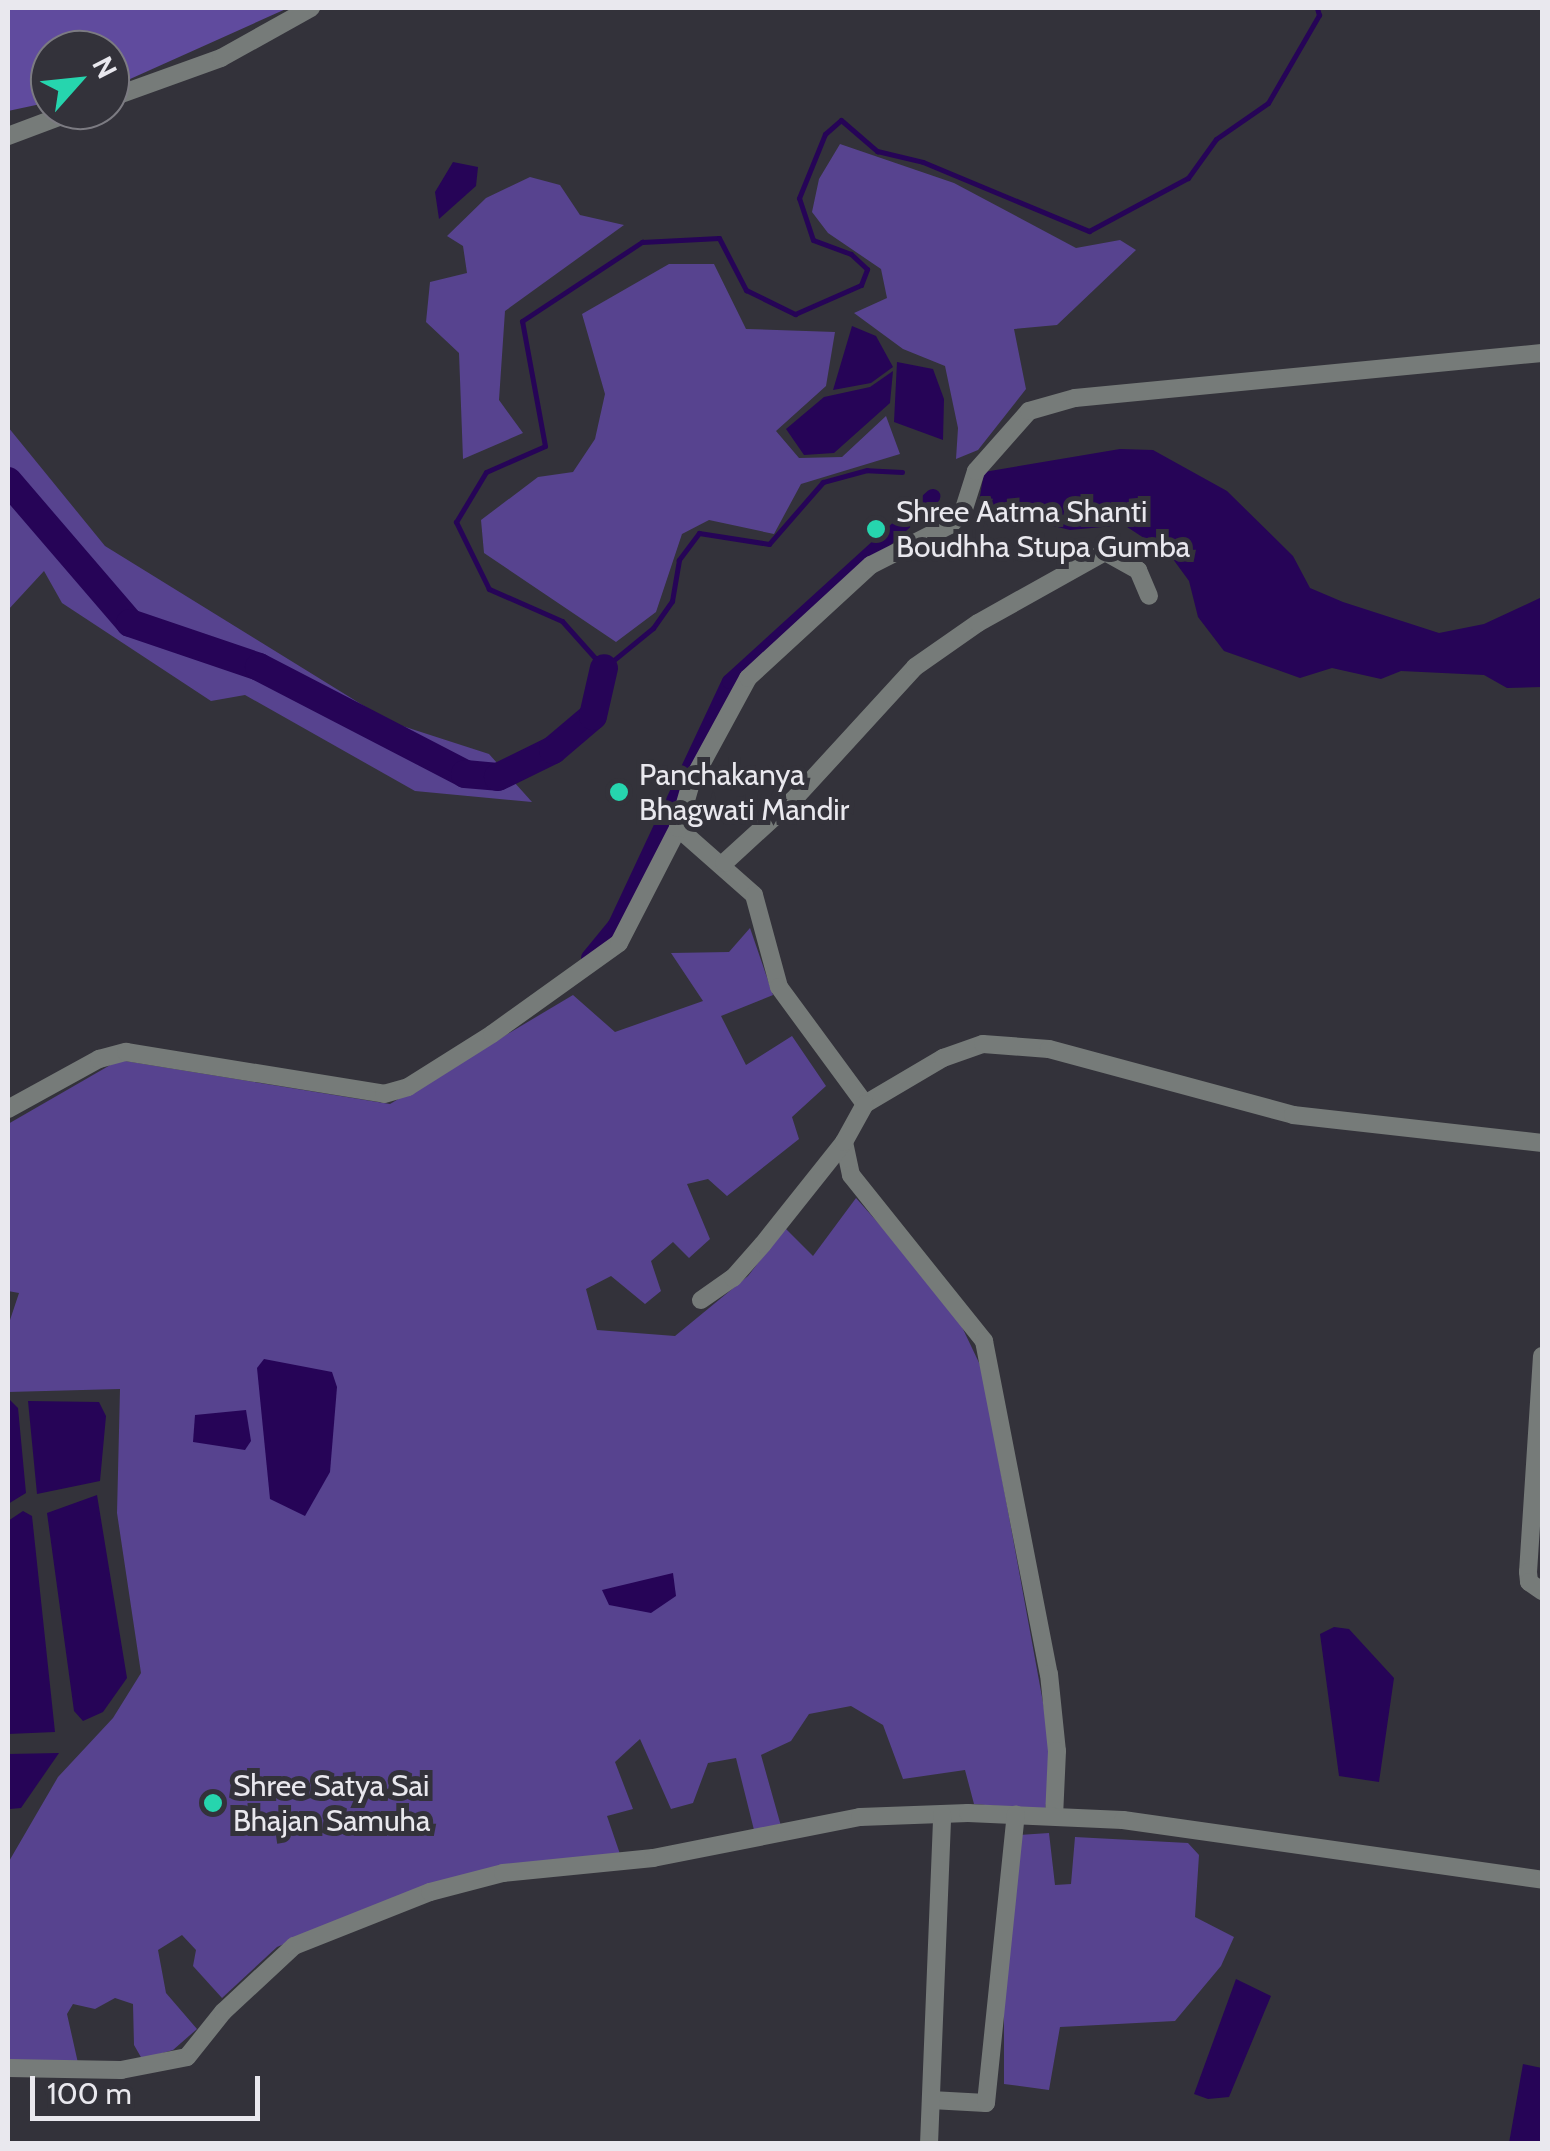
<!DOCTYPE html>
<style>
body{margin:0}
#map{position:relative;width:1550px;height:2151px;overflow:hidden;background:#33323a;font-family:Cabin,sans-serif}
div>[style]{position:absolute}
.green>*{inset:0;background:#57438f}
.forest>*{inset:0;background:#604b9e}
.water>*{inset:0;background:#260457}
.stream>*{height:5px;margin:-2.5px;padding:0 2.5px;transform-origin:2.5px;border-radius:2.5px;background:#260457}
.canal>*{height:15px;margin:-7.5px;padding:0 7.5px;transform-origin:7.5px;border-radius:7.5px;background:#260457}
.river>*{height:28px;margin:-14px;padding:0 14px;transform-origin:14px;border-radius:14px;background:#260457}
.minor>*{height:18px;margin:-9px;padding:0 9px;transform-origin:9px;border-radius:9px;background:#767b79}
.dots>*{width:28px;height:28px;translate:-50% -50%;box-sizing:border-box;border:5px solid #33323a;border-radius:50%}
span{translate:-50% -50%;white-space:nowrap;text-align:center;line-height:1.15;-webkit-text-stroke:10px #33323a;paint-order:stroke}
.poi-label{font-size:30px;color:#e9e8ee}
.left{translate:0 -50%;text-align:left}
.frame{position:absolute;inset:0;border:10px solid #e9e8ee;pointer-events:none}
.north{position:absolute;left:30px;top:30px;width:100px;height:100px;box-sizing:border-box;background:#33323a;border:2px solid #7c7b82;border-radius:50%;rotate:63deg;font-size:28px;font-weight:700;line-height:40px;text-align:center;color:#e9e8ee}
.north::after{content:'';display:block;margin:auto;width:35px;height:45px;background:#26d5ae;clip-path:polygon(50% 0,100% 100%,50% 72%,0 100%)}
.scale{position:absolute;left:30px;top:2076px;width:230px;height:45px;box-sizing:border-box;border:5px solid #e9e8ee;border-top:0;padding-left:12px;font-size:30px;line-height:35px;white-space:nowrap;color:#e9e8ee;-webkit-text-stroke:8px #33323a;paint-order:stroke}
</style>
<div id="map">
<div class="green">
<div style="clip-path:polygon(840px 144px,954px 183px,1076px 248px,1120px 240px,1136px 250px,1057px 325px,1014px 329px,1026px 389px,978px 450px,956px 459px,958px 428px,945px 366px,903px 349px,854px 313px,887px 298px,881px 269px,828px 233px,812px 212px,819px 179px)"></div>
<div style="clip-path:polygon(530px 177px,560px 185px,580px 215px,624px 225px,505px 311px,499px 400px,523px 433px,463px 459px,459px 353px,426px 322px,430px 282px,467px 273px,463px 246px,447px 236px,486px 198px)"></div>
<div style="clip-path:polygon(669px 264px,714px 264px,746px 329px,835px 332px,826px 386px,776px 431px,799px 458px,842px 457px,886px 416px,900px 454px,801px 484px,774px 534px,709px 520px,682px 534px,656px 612px,616px 642px,484px 553px,481px 520px,538px 477px,573px 472px,595px 439px,605px 394px,582px 314px)"></div>
<div style="clip-path:polygon(8px 427px,105px 546px,390px 722px,489px 754px,532px 802px,415px 791px,245px 695px,211px 701px,62px 603px,44px 571px,8px 610px)"></div>
<div style="clip-path:polygon(750px 928px,773px 995px,721px 1016px,746px 1065px,792px 1036px,826px 1086px,792px 1117px,799px 1139px,727px 1196px,708px 1179px,687px 1184px,710px 1239px,689px 1258px,673px 1242px,651px 1261px,661px 1291px,645px 1304px,611px 1276px,586px 1289px,597px 1330px,675px 1336px,748px 1276px,785px 1228px,813px 1256px,856px 1198px,952px 1306px,982px 1369px,1053px 1757px,1045px 1810px,974px 1804px,965px 1770px,903px 1779px,883px 1725px,851px 1706px,809px 1714px,791px 1741px,761px 1755px,781px 1826px,754px 1830px,736px 1758px,708px 1763px,693px 1803px,671px 1809px,640px 1739px,615px 1762px,633px 1809px,607px 1816px,620px 1854px,418px 1888px,277px 1947px,222px 1998px,193px 1966px,196px 1950px,182px 1935px,158px 1950px,166px 1993px,197px 2029px,173px 2050px,142px 2059px,134px 2045px,133px 2004px,115px 1998px,95px 2009px,73px 2004px,67px 2014px,78px 2063px,8px 2062px,8px 1863px,58px 1777px,113px 1718px,141px 1673px,117px 1513px,120px 1389px,8px 1392px,8px 1326px,19px 1293px,8px 1291px,8px 1124px,119px 1060px,390px 1104px,573px 995px,615px 1032px,703px 1001px,671px 953px,729px 952px)"></div>
<div style="clip-path:polygon(1049px 1833px,1055px 1885px,1071px 1884px,1075px 1837px,1188px 1843px,1199px 1855px,1195px 1917px,1234px 1937px,1221px 1966px,1175px 2021px,1060px 2027px,1049px 2090px,1004px 2084px,1004px 1997px,1019px 1835px)"></div>
</div>
<div class="forest">
<div style="clip-path:polygon(8px 8px,288px 8px,110px 88px,110px 50px,50px 50px,50px 102px,8px 111px)"></div>
</div>
<div class="water">
<div style="clip-path:polygon(453px 162px,478px 167px,476px 186px,439px 219px,435px 192px)"></div>
<div style="clip-path:polygon(852px 326px,876px 336px,893px 367px,871px 383px,833px 390px)"></div>
<div style="clip-path:polygon(897px 362px,933px 369px,944px 399px,943px 440px,894px 422px)"></div>
<div style="clip-path:polygon(893px 371px,890px 403px,834px 453px,804px 455px,786px 429px,824px 397px,870px 387px)"></div>
<div style="clip-path:polygon(1120px 449px,1153px 450px,1227px 491px,1293px 556px,1310px 588px,1343px 602px,1439px 633px,1484px 624px,1542px 597px,1542px 687px,1507px 688px,1484px 675px,1401px 671px,1381px 679px,1332px 668px,1300px 678px,1224px 651px,1198px 617px,1189px 581px,1170px 555px,1124px 525px,1070px 530px,978px 508px,984px 472px)"></div>
<div style="clip-path:polygon(264px 1359px,332px 1372px,337px 1387px,330px 1472px,305px 1516px,270px 1499px,257px 1368px)"></div>
<div style="clip-path:polygon(8px 1398px,18px 1408px,26px 1493px,8px 1504px)"></div>
<div style="clip-path:polygon(28px 1401px,99px 1402px,106px 1416px,100px 1481px,37px 1494px)"></div>
<div style="clip-path:polygon(246px 1410px,251px 1441px,245px 1450px,193px 1442px,195px 1415px)"></div>
<div style="clip-path:polygon(97px 1495px,127px 1678px,103px 1712px,83px 1721px,74px 1711px,47px 1513px)"></div>
<div style="clip-path:polygon(23px 1511px,32px 1516px,55px 1732px,8px 1734px,8px 1521px)"></div>
<div style="clip-path:polygon(673px 1573px,676px 1596px,651px 1613px,609px 1605px,602px 1590px)"></div>
<div style="clip-path:polygon(1334px 1627px,1349px 1629px,1394px 1678px,1379px 1782px,1339px 1776px,1320px 1634px)"></div>
<div style="clip-path:polygon(59px 1753px,21px 1808px,10px 1809px,8px 1754px)"></div>
<div style="clip-path:polygon(1236px 1979px,1271px 1996px,1229px 2097px,1208px 2099px,1194px 2094px)"></div>
<div style="clip-path:polygon(1523px 2064px,1542px 2068px,1542px 2143px,1509px 2143px)"></div>
</div>
<div class="stream">
<div style="left:902px;top:472px;width:35px;rotate:-177deg"></div>
<div style="left:867px;top:470px;width:46px;rotate:164.7deg"></div>
<div style="left:823px;top:482px;width:82px;rotate:131.1deg"></div>
<div style="left:769px;top:544px;width:71px;rotate:-171.1deg"></div>
<div style="left:699px;top:533px;width:34px;rotate:127deg"></div>
<div style="left:679px;top:560px;width:42px;rotate:99.7deg"></div>
<div style="left:672px;top:601px;width:33px;rotate:125deg"></div>
<div style="left:653px;top:628px;width:63px;rotate:140.8deg"></div>
<div style="left:604px;top:668px;width:63px;rotate:-131.8deg"></div>
<div style="left:562px;top:621px;width:80px;rotate:-156.3deg"></div>
<div style="left:489px;top:589px;width:75px;rotate:-116.2deg"></div>
<div style="left:456px;top:522px;width:58px;rotate:-59deg"></div>
<div style="left:486px;top:472px;width:64px;rotate:-23.8deg"></div>
<div style="left:545px;top:446px;width:127px;rotate:-100.4deg"></div>
<div style="left:522px;top:321px;width:144px;rotate:-33.4deg"></div>
<div style="left:642px;top:242px;width:77px;rotate:-3deg"></div>
<div style="left:719px;top:238px;width:59px;rotate:62.6deg"></div>
<div style="left:746px;top:290px;width:55px;rotate:26.1deg"></div>
<div style="left:795px;top:314px;width:72px;rotate:-23.7deg"></div>
<div style="left:861px;top:285px;width:17px;rotate:-69deg"></div>
<div style="left:867px;top:269px;width:22px;rotate:-137deg"></div>
<div style="left:851px;top:254px;width:40px;rotate:-159.8deg"></div>
<div style="left:813px;top:240px;width:44px;rotate:-108.4deg"></div>
<div style="left:799px;top:198px;width:69px;rotate:-67.9deg"></div>
<div style="left:825px;top:134px;width:21px;rotate:-41deg"></div>
<div style="left:841px;top:120px;width:48px;rotate:40.7deg"></div>
<div style="left:877px;top:151px;width:47px;rotate:13.4deg"></div>
<div style="left:923px;top:162px;width:180px;rotate:22.6deg"></div>
<div style="left:1089px;top:231px;width:112px;rotate:-28.2deg"></div>
<div style="left:1188px;top:178px;width:48px;rotate:-54.3deg"></div>
<div style="left:1216px;top:139px;width:63px;rotate:-34.7deg"></div>
<div style="left:1268px;top:103px;width:102px;rotate:-59.9deg"></div>
<div style="left:1319px;top:15px;width:7px;rotate:-106deg"></div>
</div>
<div class="canal">
<div style="left:588px;top:957px;width:43px;rotate:-50.7deg"></div>
<div style="left:615px;top:924px;width:268px;rotate:-64.9deg"></div>
<div style="left:729px;top:681px;width:275px;rotate:-42.3deg"></div>
</div>
<div class="river">
<div style="left:8px;top:481px;width:187px;rotate:49.3deg"></div>
<div style="left:130px;top:623px;width:136px;rotate:18.8deg"></div>
<div style="left:259px;top:667px;width:232px;rotate:27.4deg"></div>
<div style="left:465px;top:774px;width:33px;rotate:5deg"></div>
<div style="left:498px;top:777px;width:61px;rotate:-26.1deg"></div>
<div style="left:553px;top:750px;width:52px;rotate:-40.4deg"></div>
<div style="left:593px;top:716px;width:49px;rotate:-77.1deg"></div>
</div>
<div class="minor">
<div style="left:110px;top:98px;width:118px;rotate:-19.8deg"></div>
<div style="left:221px;top:58px;width:103px;rotate:-29.1deg"></div>
<div style="left:8px;top:136px;width:74px;rotate:-20.6deg"></div>
<div style="left:678px;top:828px;width:101px;rotate:41.4deg"></div>
<div style="left:754px;top:895px;width:95px;rotate:74.8deg"></div>
<div style="left:779px;top:987px;width:145px;rotate:53.7deg"></div>
<div style="left:865px;top:1104px;width:91px;rotate:-30.5deg"></div>
<div style="left:943px;top:1058px;width:42px;rotate:-19.3deg"></div>
<div style="left:983px;top:1044px;width:66px;rotate:4.3deg"></div>
<div style="left:1049px;top:1049px;width:253px;rotate:15.1deg"></div>
<div style="left:1293px;top:1115px;width:251px;rotate:6.4deg"></div>
<div style="left:724px;top:863px;width:98px;rotate:-42.5deg"></div>
<div style="left:796px;top:797px;width:176px;rotate:-47.5deg"></div>
<div style="left:915px;top:667px;width:77px;rotate:-34.9deg"></div>
<div style="left:978px;top:623px;width:145px;rotate:-29.2deg"></div>
<div style="left:1105px;top:552px;width:38px;rotate:29deg"></div>
<div style="left:1138px;top:570px;width:28px;rotate:67deg"></div>
<div style="left:8px;top:1109px;width:104px;rotate:-28.8deg"></div>
<div style="left:99px;top:1059px;width:28px;rotate:-15deg"></div>
<div style="left:126px;top:1052px;width:261px;rotate:9.2deg"></div>
<div style="left:384px;top:1094px;width:25px;rotate:-16deg"></div>
<div style="left:408px;top:1087px;width:99px;rotate:-32.2deg"></div>
<div style="left:492px;top:1034px;width:156px;rotate:-35.6deg"></div>
<div style="left:619px;top:943px;width:129px;rotate:-62.8deg"></div>
<div style="left:678px;top:828px;width:47px;rotate:-73.9deg"></div>
<div style="left:691px;top:783px;width:119px;rotate:-61.5deg"></div>
<div style="left:748px;top:678px;width:167px;rotate:-42.6deg"></div>
<div style="left:871px;top:565px;width:89px;rotate:-26.9deg"></div>
<div style="left:950px;top:525px;width:18px;rotate:-45deg"></div>
<div style="left:963px;top:512px;width:43px;rotate:-72.4deg"></div>
<div style="left:976px;top:471px;width:80px;rotate:-48.5deg"></div>
<div style="left:1029px;top:411px;width:48px;rotate:-15.8deg"></div>
<div style="left:1075px;top:398px;width:469px;rotate:-5.5deg"></div>
<div style="left:844px;top:1142px;width:34px;rotate:78deg"></div>
<div style="left:851px;top:1175px;width:213px;rotate:51.3deg"></div>
<div style="left:984px;top:1341px;width:339px;rotate:79deg"></div>
<div style="left:1049px;top:1674px;width:77px;rotate:84.1deg"></div>
<div style="left:1057px;top:1751px;width:65px;rotate:92.6deg"></div>
<div style="left:701px;top:1300px;width:39px;rotate:-35deg"></div>
<div style="left:733px;top:1278px;width:45px;rotate:-48.6deg"></div>
<div style="left:763px;top:1244px;width:130px;rotate:-51.5deg"></div>
<div style="left:844px;top:1142px;width:43px;rotate:-61.1deg"></div>
<div style="left:1542px;top:1356px;width:216px;rotate:93.7deg"></div>
<div style="left:1528px;top:1572px;width:10px;rotate:84deg"></div>
<div style="left:1529px;top:1582px;width:16px;rotate:35deg"></div>
<div style="left:8px;top:2068px;width:113px;rotate:1deg"></div>
<div style="left:121px;top:2070px;width:67px;rotate:-11.1deg"></div>
<div style="left:187px;top:2057px;width:58px;rotate:-51.3deg"></div>
<div style="left:223px;top:2012px;width:97px;rotate:-42.9deg"></div>
<div style="left:294px;top:1946px;width:146px;rotate:-21.7deg"></div>
<div style="left:430px;top:1892px;width:75px;rotate:-14.6deg"></div>
<div style="left:503px;top:1873px;width:151px;rotate:-5.7deg"></div>
<div style="left:653px;top:1858px;width:211px;rotate:-11.2deg"></div>
<div style="left:860px;top:1817px;width:108px;rotate:-2.1deg"></div>
<div style="left:968px;top:1813px;width:155px;rotate:2.6deg"></div>
<div style="left:1123px;top:1820px;width:423px;rotate:8.1deg"></div>
<div style="left:931px;top:2100px;width:55px;rotate:3.1deg"></div>
<div style="left:986px;top:2103px;width:290px;rotate:-84.1deg"></div>
<div style="left:929px;top:2144px;width:330px;rotate:-87.7deg"></div>
</div>
<div class="dots">
<div style="left:876px;top:529px;background:#26d5ae"></div>
<div style="left:619px;top:792px;background:#26d5ae"></div>
<div style="left:213px;top:1803px;background:#26d5ae"></div>
</div>
<div class="poi-label">
<span class="left" style="left:896px;top:529px">Shree Aatma Shanti<br>Boudhha Stupa Gumba</span>
<span class="left" style="left:639px;top:792px">Panchakanya<br>Bhagwati Mandir</span>
<span class="left" style="left:233px;top:1803px">Shree Satya Sai<br>Bhajan Samuha</span>
</div>
<div class="frame"></div>
<div class="north">N</div>
<div class="scale">100 m</div>
</div>
